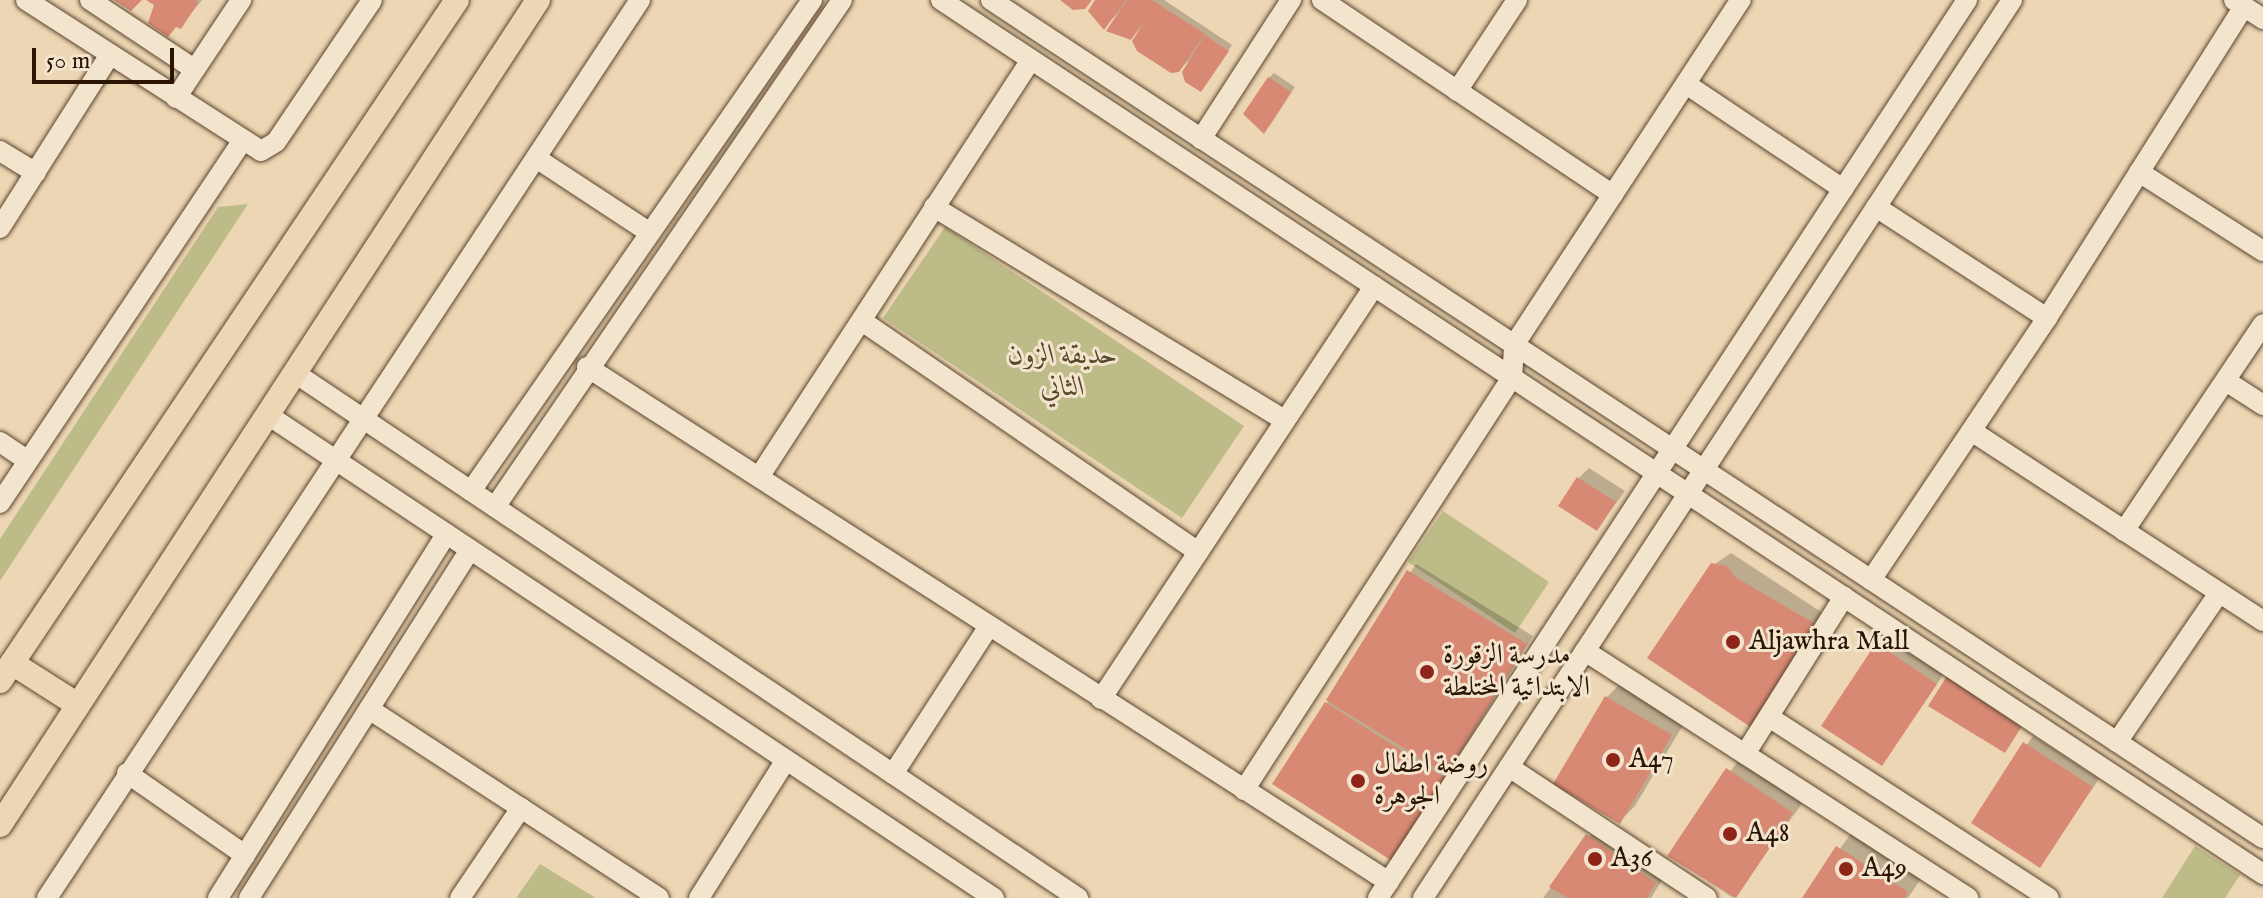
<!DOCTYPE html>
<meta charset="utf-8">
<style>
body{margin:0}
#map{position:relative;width:2263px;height:898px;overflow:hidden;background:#edd6b3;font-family:"IM FELL English",Amiri,serif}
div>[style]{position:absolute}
.green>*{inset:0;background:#bdbc89}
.shadow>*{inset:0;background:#0003}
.building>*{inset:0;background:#d88974}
.roads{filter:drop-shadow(0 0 2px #5a452e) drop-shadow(0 0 2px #5a452e)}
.minor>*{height:20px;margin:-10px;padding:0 10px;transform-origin:10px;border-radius:10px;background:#f3e4ce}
.major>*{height:24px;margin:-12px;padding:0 12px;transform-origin:12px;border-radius:12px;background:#edd6b3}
.dots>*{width:22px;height:22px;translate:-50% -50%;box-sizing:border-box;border:4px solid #f3e4ce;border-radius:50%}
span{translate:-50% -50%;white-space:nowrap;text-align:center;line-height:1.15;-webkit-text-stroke:6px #f3e4ce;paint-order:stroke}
.park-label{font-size:28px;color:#55472a;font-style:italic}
.poi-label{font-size:28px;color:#291502}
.left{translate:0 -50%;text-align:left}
.scale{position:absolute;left:32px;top:48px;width:142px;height:36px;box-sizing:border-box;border:4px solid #291502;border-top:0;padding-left:10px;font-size:24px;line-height:28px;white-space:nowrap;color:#291502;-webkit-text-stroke:6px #f3e4ce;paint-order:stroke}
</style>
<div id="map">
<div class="green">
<div style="clip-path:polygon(248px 204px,0 581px,0 539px,218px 207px)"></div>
<div style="clip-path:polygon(945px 227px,1244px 426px,1182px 518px,883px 318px)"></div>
<div style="clip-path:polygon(1443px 511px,1549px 582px,1515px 633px,1408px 562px)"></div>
<div style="clip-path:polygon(2195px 846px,2240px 875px,2225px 898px,2162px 898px)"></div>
<div style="clip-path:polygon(540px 864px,596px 898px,516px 898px)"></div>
</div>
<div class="shadow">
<div style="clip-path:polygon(150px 0,202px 0,180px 27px,150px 22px,157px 4px)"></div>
<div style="clip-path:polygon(1097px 0,1164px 0,1232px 45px,1201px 90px,1196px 54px,1179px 70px,1141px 28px,1130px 38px,1124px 8px,1109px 22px)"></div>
<div style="clip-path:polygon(1274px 73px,1295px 87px,1269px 127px,1269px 78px)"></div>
<div style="clip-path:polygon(1589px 468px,1625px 491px,1597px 529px,1579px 478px)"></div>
<div style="clip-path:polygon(1731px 553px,1826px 615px,1752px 726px,1702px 586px,1706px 570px)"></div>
<div style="clip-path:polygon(1416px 564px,1533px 636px,1402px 848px,1275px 784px)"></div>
<div style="clip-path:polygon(1885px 637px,1943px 675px,1882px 764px,1878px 644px)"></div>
<div style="clip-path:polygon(1622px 682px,1686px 720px,1635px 806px,1620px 821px,1607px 697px)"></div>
<div style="clip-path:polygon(2033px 736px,2099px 779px,2040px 865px,1974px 822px)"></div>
<div style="clip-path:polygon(1743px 754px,1807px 797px,1733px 898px,1670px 855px)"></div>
<div style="clip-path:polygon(1602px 820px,1670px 867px,1651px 898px,1543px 898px)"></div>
<div style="clip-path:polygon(1852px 832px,1922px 877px,1908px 898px,1805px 898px)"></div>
</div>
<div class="building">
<div style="clip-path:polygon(114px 0,142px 0,131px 11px)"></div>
<div style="clip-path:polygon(146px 0,195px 0,198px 3px,181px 29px,176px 27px,168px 37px,148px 23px,154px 5px)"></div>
<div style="clip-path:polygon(1060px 0,1092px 0,1085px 9px,1073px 10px)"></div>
<div style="clip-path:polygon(1095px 0,1126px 0,1104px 30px,1088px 11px)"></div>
<div style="clip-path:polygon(1127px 0,1152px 0,1205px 34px,1179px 72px,1171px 73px,1137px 51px,1132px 41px,1152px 10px,1131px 40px,1106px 31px)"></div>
<div style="clip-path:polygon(1205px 35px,1229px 51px,1201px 92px,1185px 82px,1182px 72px)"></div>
<div style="clip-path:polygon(1268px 77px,1291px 92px,1264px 134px,1243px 114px)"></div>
<div style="clip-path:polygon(1577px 477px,1616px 502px,1597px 531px,1558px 506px)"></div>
<div style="clip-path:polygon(1711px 563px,1727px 566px,1735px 577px,1817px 625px,1752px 728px,1647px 658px)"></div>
<div style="clip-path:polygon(1407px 570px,1527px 644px,1446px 774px,1326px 700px)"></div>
<div style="clip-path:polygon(1876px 643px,1937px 684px,1882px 766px,1821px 726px)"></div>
<div style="clip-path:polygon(1947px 676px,2024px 723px,2005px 753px,1928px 706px)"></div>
<div style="clip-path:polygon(1605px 696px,1672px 735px,1620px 824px,1553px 784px)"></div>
<div style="clip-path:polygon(1325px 702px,1445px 778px,1392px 861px,1272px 784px)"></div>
<div style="clip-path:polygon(2023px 742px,2093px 787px,2040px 868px,1971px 823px)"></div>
<div style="clip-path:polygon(1726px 768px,1793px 813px,1736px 898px,1667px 856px)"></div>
<div style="clip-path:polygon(1586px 834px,1656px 883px,1647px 898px,1568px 898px,1549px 887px)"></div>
<div style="clip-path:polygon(1836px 846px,1908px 892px,1905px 898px,1802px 898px)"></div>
</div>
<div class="roads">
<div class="minor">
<div style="left:26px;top:0;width:279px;rotate:32.7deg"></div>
<div style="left:261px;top:151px;width:17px;rotate:-31deg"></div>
<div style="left:276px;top:142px;width:171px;rotate:-55.9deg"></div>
<div style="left:90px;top:0;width:125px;rotate:33.6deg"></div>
<div style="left:941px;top:0;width:1585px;rotate:33.47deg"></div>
<div style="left:991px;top:0;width:1523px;rotate:33.38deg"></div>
<div style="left:1322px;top:0;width:350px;rotate:33.8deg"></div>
<div style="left:2234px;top:0;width:35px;rotate:33deg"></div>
<div style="left:1686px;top:84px;width:189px;rotate:33.8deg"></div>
<div style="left:1457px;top:91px;width:109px;rotate:-56.6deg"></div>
<div style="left:176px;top:98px;width:118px;rotate:-56.4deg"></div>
<div style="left:1201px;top:139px;width:166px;rotate:-57.1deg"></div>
<div style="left:0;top:151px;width:42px;rotate:31.4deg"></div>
<div style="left:536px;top:158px;width:136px;rotate:33.3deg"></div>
<div style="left:2139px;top:172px;width:147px;rotate:32.5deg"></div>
<div style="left:934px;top:207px;width:410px;rotate:31.3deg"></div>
<div style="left:1876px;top:207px;width:204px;rotate:33deg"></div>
<div style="left:0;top:228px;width:205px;rotate:-57.6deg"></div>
<div style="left:862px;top:321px;width:408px;rotate:34.5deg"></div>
<div style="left:587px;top:367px;width:953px;rotate:32.71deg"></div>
<div style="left:295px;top:373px;width:943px;rotate:33.84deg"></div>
<div style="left:2226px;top:381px;width:44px;rotate:33deg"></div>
<div style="left:268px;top:415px;width:872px;rotate:33.64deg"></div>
<div style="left:1973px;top:432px;width:346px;rotate:33.1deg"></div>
<div style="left:0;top:442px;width:32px;rotate:34deg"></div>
<div style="left:759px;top:477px;width:498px;rotate:-56.9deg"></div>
<div style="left:471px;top:491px;width:598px;rotate:-55.22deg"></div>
<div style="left:0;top:503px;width:435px;rotate:-56.2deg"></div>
<div style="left:495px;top:507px;width:614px;rotate:-55.61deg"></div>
<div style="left:2124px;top:531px;width:249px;rotate:-56.1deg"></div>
<div style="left:1871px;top:580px;width:316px;rotate:-56.1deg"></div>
<div style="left:2047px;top:318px;width:369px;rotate:-57.7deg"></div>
<div style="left:1585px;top:651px;width:456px;rotate:32.8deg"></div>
<div style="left:1101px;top:699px;width:495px;rotate:-56.5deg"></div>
<div style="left:369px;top:709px;width:346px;rotate:33.1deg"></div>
<div style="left:1769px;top:717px;width:333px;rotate:32.9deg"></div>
<div style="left:2117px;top:742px;width:181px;rotate:-55.6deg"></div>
<div style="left:1745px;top:754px;width:186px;rotate:-57.8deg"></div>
<div style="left:1509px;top:767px;width:237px;rotate:33.5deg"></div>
<div style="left:127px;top:773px;width:144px;rotate:34.8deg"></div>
<div style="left:893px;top:774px;width:176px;rotate:-57deg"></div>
<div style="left:1244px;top:790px;width:492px;rotate:-57deg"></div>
<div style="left:1512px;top:377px;width:32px;rotate:-86deg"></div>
<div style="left:1514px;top:345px;width:413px;rotate:-56.7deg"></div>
<div style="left:47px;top:898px;width:1076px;rotate:-56.56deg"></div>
<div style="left:218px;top:898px;width:430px;rotate:-57.9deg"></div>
<div style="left:249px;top:898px;width:412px;rotate:-57.6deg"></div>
<div style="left:460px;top:898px;width:109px;rotate:-55.9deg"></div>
<div style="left:699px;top:898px;width:163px;rotate:-57.8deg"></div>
<div style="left:1378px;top:898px;width:1074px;rotate:-56.74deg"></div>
<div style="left:1423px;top:898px;width:1074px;rotate:-56.74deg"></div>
</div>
<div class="major">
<div style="left:12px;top:663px;width:78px;rotate:32.5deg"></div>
<div style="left:0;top:681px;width:820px;rotate:-56.14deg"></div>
<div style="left:0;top:825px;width:985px;rotate:-56.89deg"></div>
</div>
</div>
<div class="dots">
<div style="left:1733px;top:642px;background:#8f2418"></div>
<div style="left:1427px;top:672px;background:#8f2418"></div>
<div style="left:1613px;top:760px;background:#8f2418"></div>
<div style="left:1358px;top:781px;background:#8f2418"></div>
<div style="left:1730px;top:834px;background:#8f2418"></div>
<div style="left:1595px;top:859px;background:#8f2418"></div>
<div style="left:1846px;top:869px;background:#8f2418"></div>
</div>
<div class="park-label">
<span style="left:1063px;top:372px">حديقة الزون<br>الثاني</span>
</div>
<div class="poi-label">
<span class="left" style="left:1749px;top:642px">Aljawhra Mall</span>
<span class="left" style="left:1443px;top:672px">مدرسة الزقورة<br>الابتدائية المختلطة</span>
<span class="left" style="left:1629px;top:760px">A47</span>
<span class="left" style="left:1374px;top:781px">روضة اطفال<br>الجوهرة</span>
<span class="left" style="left:1746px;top:834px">A48</span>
<span class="left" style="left:1611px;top:859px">A36</span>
<span class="left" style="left:1862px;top:869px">A49</span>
</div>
<div class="scale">50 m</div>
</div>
